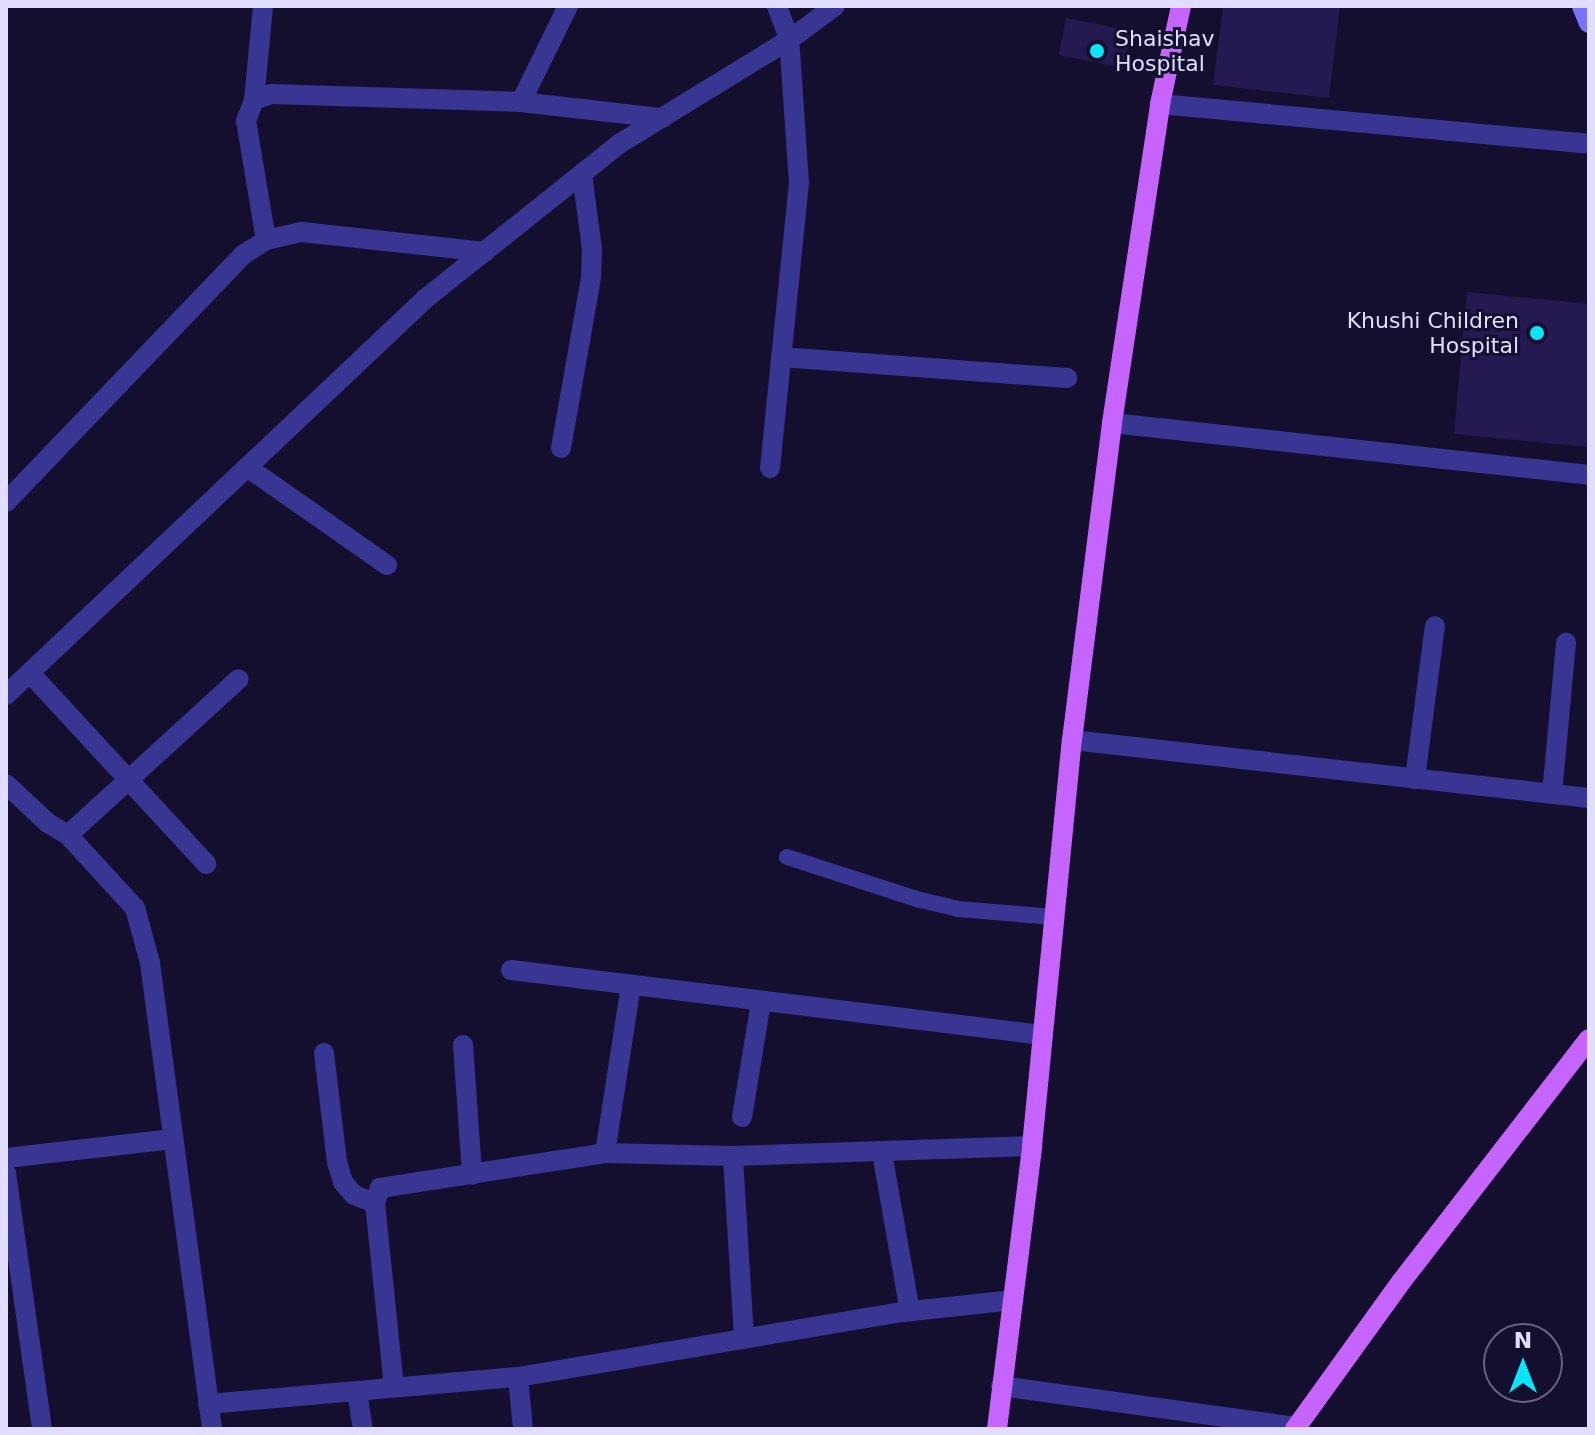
<!DOCTYPE html>
<style>
body{margin:0}
#map{position:relative;width:1595px;height:1435px;overflow:hidden;background:#150f2f;font-family:"DejaVu Sans",sans-serif}
div>[style]{position:absolute}
.building>*{inset:0;background:#251952}
.lane>*{height:16px;margin:-8px;padding:0 8px;transform-origin:8px;border-radius:8px;background:#393593}
.street>*{height:20px;margin:-10px;padding:0 10px;transform-origin:10px;border-radius:10px;background:#393593}
.secondary>*{height:20px;margin:-10px;padding:0 10px;transform-origin:10px;border-radius:10px;background:#7974ff}
.primary>*{height:20px;margin:-10px;padding:0 10px;transform-origin:10px;border-radius:10px;background:#c664ff}
.dots>*{width:22px;height:22px;translate:-50% -50%;box-sizing:border-box;border:4px solid #150f2f;border-radius:50%}
span{translate:-50% -50%;white-space:nowrap;text-align:center;line-height:1.15;-webkit-text-stroke:6px #150f2f;paint-order:stroke}
.poi-label{font-size:22px;color:#e1ddff}
.left{translate:0 -50%;text-align:left}
.right{translate:-100% -50%;text-align:right}
.frame{position:absolute;inset:0;border:8px solid #e1ddff;pointer-events:none}
.north{position:absolute;left:1483px;top:1323px;width:80px;height:80px;box-sizing:border-box;background:#150f2f;border:2px solid #676182;border-radius:50%;rotate:0deg;font-size:22px;font-weight:700;line-height:32px;text-align:center;color:#e1ddff}
.north::after{content:'';display:block;margin:auto;width:28px;height:36px;background:#09e5ff;clip-path:polygon(50% 0,100% 100%,50% 72%,0 100%)}
</style>
<div id="map">
<div class="building">
<div style="clip-path:polygon(1223px 6px,1340px 6px,1329px 98px,1213px 85px)"></div>
<div style="clip-path:polygon(1066px 18px,1131px 31px,1124px 68px,1059px 55px)"></div>
<div style="clip-path:polygon(1467px 292px,1589px 304px,1589px 447px,1454px 434px)"></div>
</div>
<div class="lane">
<div style="left:787px;top:857px;width:140px;rotate:17.9deg"></div>
<div style="left:920px;top:900px;width:39px;rotate:13deg"></div>
<div style="left:958px;top:909px;width:95px;rotate:4.8deg"></div>
</div>
<div class="street">
<div style="left:254px;top:100px;width:94px;rotate:-84.5deg"></div>
<div style="left:521px;top:102px;width:107px;rotate:-63.9deg"></div>
<div style="left:1160px;top:104px;width:431px;rotate:5.3deg"></div>
<div style="left:266px;top:240px;width:121px;rotate:-99.5deg"></div>
<div style="left:246px;top:121px;width:22px;rotate:-69deg"></div>
<div style="left:254px;top:100px;width:18px;rotate:-19deg"></div>
<div style="left:271px;top:94px;width:250px;rotate:1.8deg"></div>
<div style="left:521px;top:102px;width:142px;rotate:6.5deg"></div>
<div style="left:781px;top:357px;width:287px;rotate:4.2deg"></div>
<div style="left:1112px;top:423px;width:480px;rotate:6.2deg"></div>
<div style="left:561px;top:448px;width:174px;rotate:-80deg"></div>
<div style="left:591px;top:277px;width:28px;rotate:-88deg"></div>
<div style="left:592px;top:249px;width:76px;rotate:-97.6deg"></div>
<div style="left:247px;top:467px;width:171px;rotate:35deg"></div>
<div style="left:770px;top:468px;width:286px;rotate:-84.2deg"></div>
<div style="left:799px;top:183px;width:145px;rotate:-93.9deg"></div>
<div style="left:789px;top:38px;width:34px;rotate:-111deg"></div>
<div style="left:6px;top:502px;width:342px;rotate:-46.2deg"></div>
<div style="left:243px;top:255px;width:27px;rotate:-33deg"></div>
<div style="left:266px;top:240px;width:37px;rotate:-13deg"></div>
<div style="left:302px;top:232px;width:184px;rotate:6.2deg"></div>
<div style="left:30px;top:673px;width:260px;rotate:47.3deg"></div>
<div style="left:6px;top:695px;width:577px;rotate:-43.38deg"></div>
<div style="left:425px;top:299px;width:248px;rotate:-38.6deg"></div>
<div style="left:619px;top:144px;width:199px;rotate:-31.5deg"></div>
<div style="left:789px;top:40px;width:57px;rotate:-36.5deg"></div>
<div style="left:1072px;top:740px;width:520px;rotate:6.4deg"></div>
<div style="left:1415px;top:779px;width:154px;rotate:-82.6deg"></div>
<div style="left:6px;top:784px;width:57px;rotate:42.9deg"></div>
<div style="left:48px;top:823px;width:23px;rotate:31deg"></div>
<div style="left:68px;top:835px;width:99px;rotate:47.5deg"></div>
<div style="left:135px;top:908px;width:57px;rotate:74.7deg"></div>
<div style="left:150px;top:963px;width:470px;rotate:82.4deg"></div>
<div style="left:1552px;top:794px;width:152px;rotate:-84.7deg"></div>
<div style="left:68px;top:835px;width:231px;rotate:-42.4deg"></div>
<div style="left:511px;top:970px;width:536px;rotate:6.97deg"></div>
<div style="left:463px;top:1045px;width:130px;rotate:86deg"></div>
<div style="left:324px;top:1053px;width:110px;rotate:83.2deg"></div>
<div style="left:337px;top:1162px;width:21px;rotate:73deg"></div>
<div style="left:343px;top:1182px;width:17px;rotate:50deg"></div>
<div style="left:354px;top:1195px;width:22px;rotate:21deg"></div>
<div style="left:742px;top:1117px;width:117px;rotate:-80.6deg"></div>
<div style="left:605px;top:1153px;width:170px;rotate:-81.2deg"></div>
<div style="left:882px;top:1153px;width:161px;rotate:80deg"></div>
<div style="left:6px;top:1158px;width:168px;rotate:-6.5deg"></div>
<div style="left:6px;top:1173px;width:259px;rotate:82deg"></div>
<div style="left:744px;top:1338px;width:182px;rotate:-93.5deg"></div>
<div style="left:733px;top:1156px;width:299px;rotate:-1.9deg"></div>
<div style="left:518px;top:1377px;width:52px;rotate:84.5deg"></div>
<div style="left:1001px;top:1386px;width:299px;rotate:7.9deg"></div>
<div style="left:394px;top:1387px;width:185px;rotate:-95.9deg"></div>
<div style="left:375px;top:1203px;width:16px;rotate:-72deg"></div>
<div style="left:380px;top:1188px;width:228px;rotate:-8.8deg"></div>
<div style="left:605px;top:1153px;width:128px;rotate:1.3deg"></div>
<div style="left:357px;top:1392px;width:37px;rotate:81deg"></div>
<div style="left:208px;top:1404px;width:311px;rotate:-5deg"></div>
<div style="left:518px;top:1377px;width:390px;rotate:-9.6deg"></div>
<div style="left:903px;top:1312px;width:111px;rotate:-6.2deg"></div>
</div>
<div class="secondary">
<div style="left:1582px;top:6px;width:18px;rotate:68deg"></div>
</div>
<div class="primary">
<div style="left:997px;top:1429px;width:285px;rotate:-82.9deg"></div>
<div style="left:1032px;top:1146px;width:408px;rotate:-84.4deg"></div>
<div style="left:1072px;top:740px;width:320px;rotate:-82.8deg"></div>
<div style="left:1112px;top:423px;width:323px;rotate:-81.4deg"></div>
<div style="left:1160px;top:104px;width:100px;rotate:-77.9deg"></div>
<div style="left:1295px;top:1429px;width:181px;rotate:-54.2deg"></div>
<div style="left:1401px;top:1282px;width:307px;rotate:-52.3deg"></div>
</div>
<div class="dots">
<div style="left:1097px;top:51px;background:#09e5ff"></div>
<div style="left:1537px;top:333px;background:#09e5ff"></div>
</div>
<div class="poi-label">
<span class="left" style="left:1115px;top:51px">Shaishav<br>Hospital</span>
<span class="right" style="left:1519px;top:333px">Khushi Children<br>Hospital</span>
</div>
<div class="frame"></div>
<div class="north">N</div>
</div>
